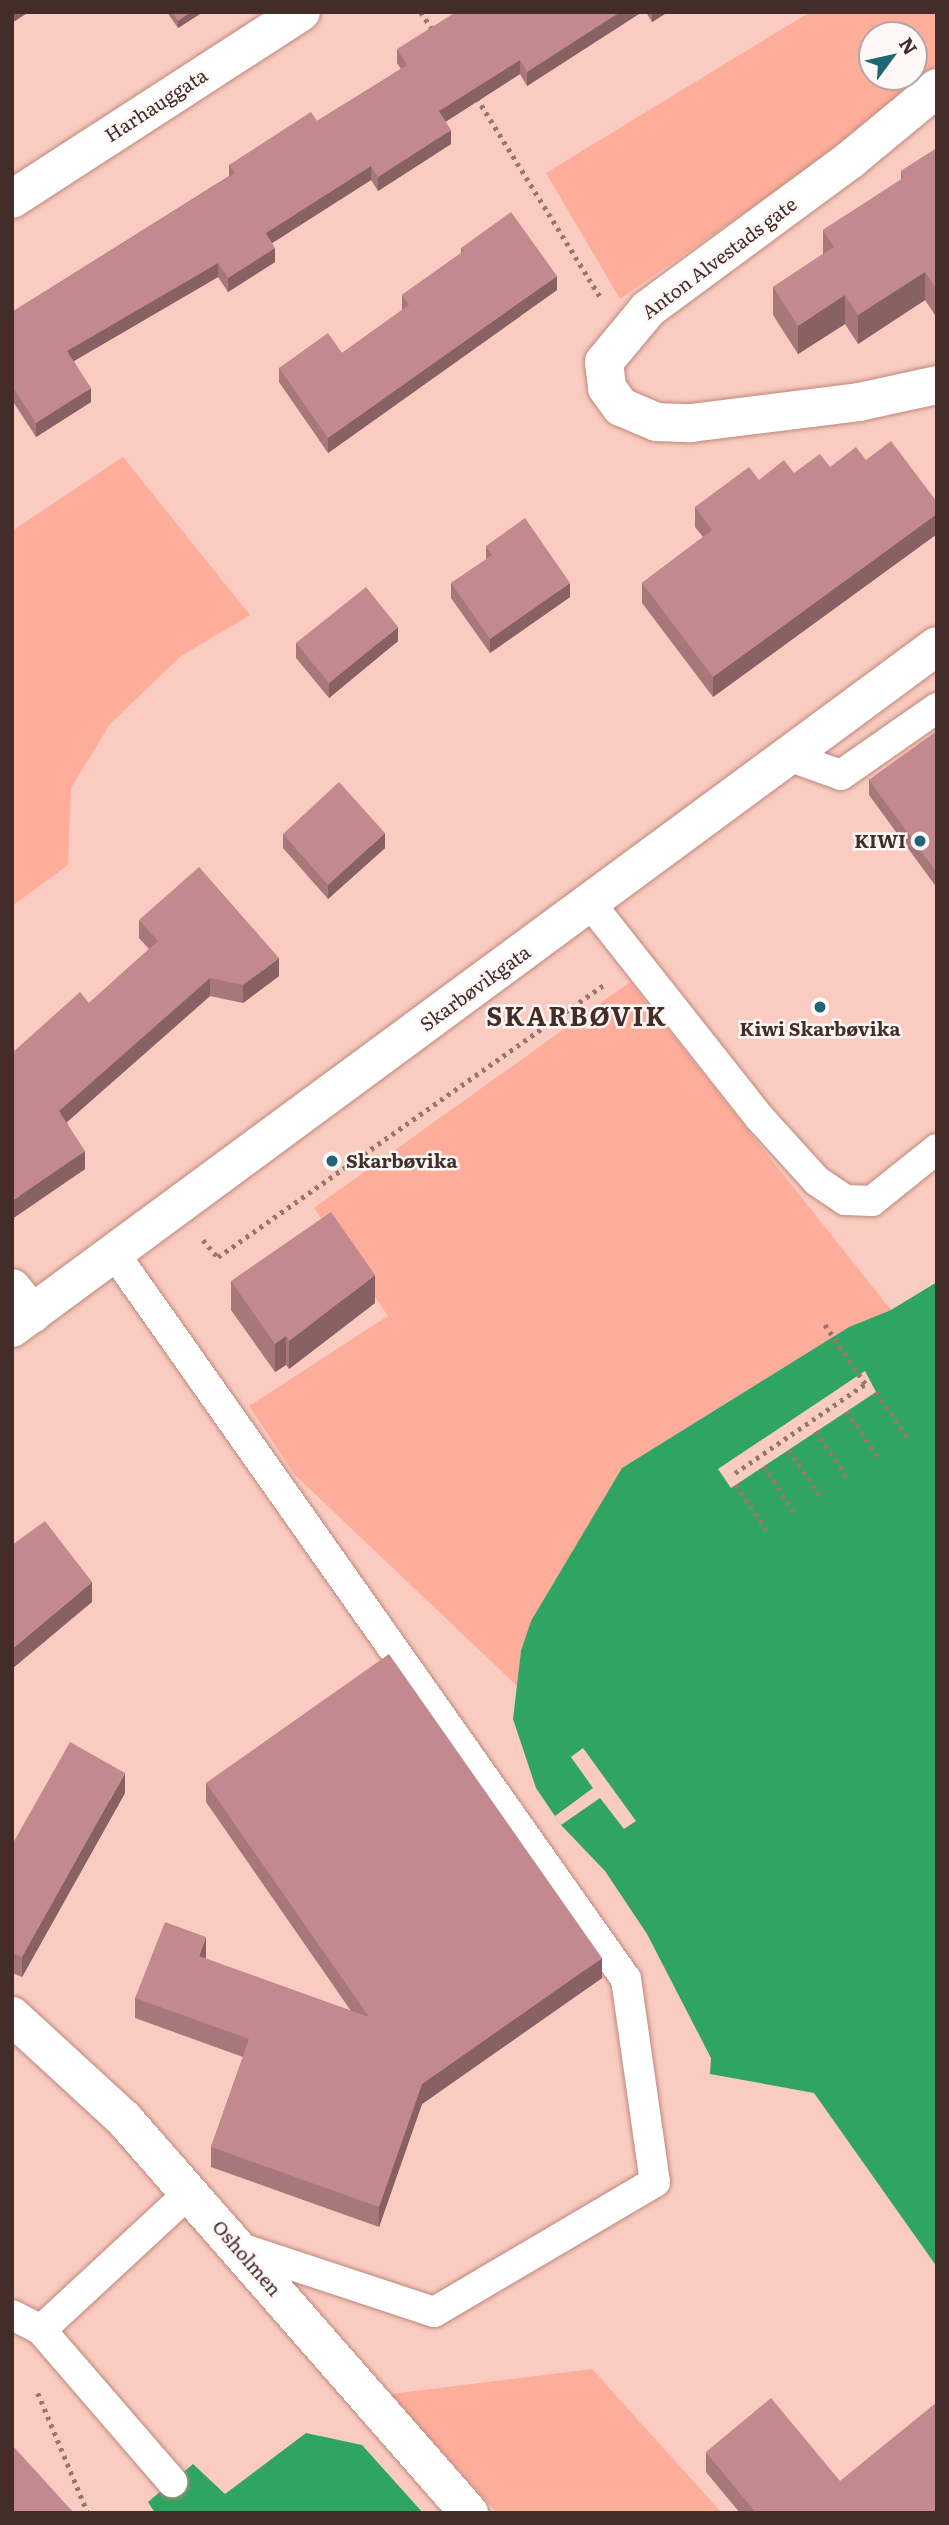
<!DOCTYPE html>
<meta charset="utf-8">
<style>
body{margin:0}
#map{position:relative;width:949px;height:2525px;overflow:hidden;background:#facbc0;font-family:Literata,serif}
div>[style]{position:absolute}
.green>*{inset:0;background:#fdad9a}
.water>*{inset:0;background:#30a563}
.pier>*{inset:0;background:#facbc0}
.path>*{height:4.5px;margin-top:-2.25px;transform-origin:0;background:repeating-linear-gradient(90deg,#98766e 0 3.5px,transparent 0 8.5px)}
.roads{filter:drop-shadow(0 0 2px #bd877a) drop-shadow(0 0 2px #bd877a)}
.lane>*{height:30px;margin:-15px;padding:0 15px;transform-origin:15px;border-radius:15px;background:#fff}
.street>*{height:38px;margin:-19px;padding:0 19px;transform-origin:19px;border-radius:19px;background:#fff}
.secondary>*{height:38px;margin:-19px;padding:0 19px;transform-origin:19px;border-radius:19px;background:#fff}
.wall>*{inset:0;background:#a7777a}
.shaded-wall>*{inset:0;background:#886163}
.building>*{inset:0;background:#c28a8e}
.dots>*{width:19px;height:19px;translate:-50% -50%;box-sizing:border-box;border:4px solid #fdf7f6;border-radius:50%}
span{translate:-50% -50%;white-space:nowrap;text-align:center;line-height:1.15;-webkit-text-stroke:5px #fdf7f6;paint-order:stroke}
.street-label{font-size:19px;color:#442d28}
.poi-label{font-size:19px;color:#442d28;font-weight:700}
.right{translate:-100% -50%;text-align:right}
.left{translate:0 -50%;text-align:left}
.district-label{font-size:26px;color:#442d28;font-weight:700;letter-spacing:2px}
.frame{position:absolute;inset:0;border:14px solid #442d28;pointer-events:none}
.north{position:absolute;left:858px;top:21px;width:70px;height:70px;box-sizing:border-box;background:#fdf7f6;border:2px solid #b3a6a4;border-radius:50%;rotate:57deg;font-size:19px;font-weight:700;line-height:28px;text-align:center;color:#442d28}
.north::after{content:'';display:block;margin:auto;width:24px;height:32px;background:#1f6775;clip-path:polygon(50% 0,100% 100%,50% 72%,0 100%)}
</style>
<div id="map">
<div class="green">
<div style="clip-path:polygon(evenodd,810px 12px,937px 12px,937px 65px,797px 176px,620px 299px,546px 173px,810px 12px,872px 35px,914px 35px,914px 77px,872px 77px,872px 35px)"></div>
<div style="clip-path:polygon(123px 457px,250px 615px,181px 656px,110px 724px,71px 788px,68px 865px,12px 906px,12px 531px)"></div>
<div style="clip-path:polygon(630px 982px,891px 1310px,849px 1327px,622px 1468px,521px 1651px,517px 1686px,295px 1475px,249px 1406px,388px 1316px,314px 1208px)"></div>
<div style="clip-path:polygon(592px 2369px,722px 2513px,497px 2513px,391px 2394px)"></div>
</div>
<div class="water">
<div style="clip-path:polygon(937px 1282px,937px 2267px,814px 2093px,710px 2074px,711px 2058px,647px 1934px,605px 1871px,561px 1825px,536px 1788px,513px 1719px,521px 1651px,531px 1621px,622px 1468px,849px 1327px,891px 1310px)"></div>
<div style="clip-path:polygon(306px 2433px,362px 2445px,423px 2513px,155px 2513px,148px 2502px,193px 2464px,225px 2494px)"></div>
</div>
<div class="pier">
<div style="clip-path:polygon(865px 1371px,876px 1392px,731px 1488px,718px 1469px)"></div>
<div style="clip-path:polygon(583px 1748px,636px 1821px,624px 1829px,600px 1798px,561px 1825px,555px 1816px,593px 1788px,571px 1757px)"></div>
</div>
<div class="path">
<div style="left:421px;top:12px;width:24px;rotate:57deg"></div>
<div style="left:477px;top:98px;width:233px;rotate:58.2deg"></div>
<div style="left:203px;top:1240px;width:23px;rotate:49deg"></div>
<div style="left:218px;top:1257px;width:474px;rotate:-35.2deg"></div>
<div style="left:876px;top:1392px;width:56px;rotate:55.2deg"></div>
<div style="left:847px;top:1411px;width:55px;rotate:56deg"></div>
<div style="left:816px;top:1431px;width:58px;rotate:56.3deg"></div>
<div style="left:789px;top:1450px;width:55px;rotate:56deg"></div>
<div style="left:764px;top:1466px;width:59px;rotate:56.9deg"></div>
<div style="left:735px;top:1473px;width:158px;rotate:-34.4deg"></div>
<div style="left:865px;top:1384px;width:73px;rotate:-124.3deg"></div>
<div style="left:736px;top:1485px;width:58px;rotate:55.5deg"></div>
<div style="left:38px;top:2393px;width:130px;rotate:67.4deg"></div>
</div>
<div class="roads">
<div class="lane">
<div style="left:788px;top:756px;width:56px;rotate:19.7deg"></div>
<div style="left:841px;top:775px;width:117px;rotate:-34.9deg"></div>
<div style="left:590px;top:903px;width:273px;rotate:51.7deg"></div>
<div style="left:759px;top:1117px;width:86px;rotate:47.8deg"></div>
<div style="left:817px;top:1181px;width:34px;rotate:34deg"></div>
<div style="left:845px;top:1200px;width:27px;rotate:2deg"></div>
<div style="left:872px;top:1201px;width:83px;rotate:-38.7deg"></div>
<div style="left:114px;top:1253px;width:888px;rotate:54.81deg"></div>
<div style="left:626px;top:1979px;width:205px;rotate:81.9deg"></div>
<div style="left:655px;top:2182px;width:256px;rotate:149.5deg"></div>
<div style="left:434px;top:2312px;width:203px;rotate:-161.7deg"></div>
<div style="left:12px;top:2315px;width:33px;rotate:27deg"></div>
<div style="left:41px;top:2330px;width:200px;rotate:-42.8deg"></div>
<div style="left:41px;top:2330px;width:201px;rotate:49.2deg"></div>
</div>
<div class="street">
<div style="left:937px;top:88px;width:113px;rotate:140.4deg"></div>
<div style="left:850px;top:160px;width:251px;rotate:143.6deg"></div>
<div style="left:648px;top:309px;width:69px;rotate:129.7deg"></div>
<div style="left:604px;top:362px;width:26px;rotate:83deg"></div>
<div style="left:607px;top:388px;width:24px;rotate:54deg"></div>
<div style="left:621px;top:407px;width:38px;rotate:23deg"></div>
<div style="left:656px;top:422px;width:35px;rotate:2deg"></div>
<div style="left:691px;top:423px;width:169px;rotate:-7.1deg"></div>
<div style="left:859px;top:402px;width:80px;rotate:-12.3deg"></div>
<div style="left:12px;top:199px;width:344px;rotate:-32.9deg"></div>
<div style="left:12px;top:1288px;width:33px;rotate:52deg"></div>
<div style="left:12px;top:2016px;width:152px;rotate:42.6deg"></div>
<div style="left:124px;top:2119px;width:524px;rotate:48.79deg"></div>
</div>
<div class="secondary">
<div style="left:12px;top:1328px;width:1149px;rotate:-36.4deg"></div>
</div>
</div>
<div class="wall">
<div style="clip-path:polygon(167px 12px,203px 12px,178px 28px)"></div>
<div style="clip-path:polygon(642px 12px,527px 86px,520px 74px,445px 122px,451px 144px,378px 191px,371px 180px,272px 243px,275px 262px,228px 292px,218px 277px,74px 361px,91px 402px,36px 437px,12px 400px,12px 312px,229px 176px,229px 165px,317px 121px,401px 69px,397px 63px,397px 49px)"></div>
<div style="clip-path:polygon(646px 12px,668px 12px,652px 22px)"></div>
<div style="clip-path:polygon(937px 148px,937px 318px,925px 300px,858px 344px,845px 324px,798px 354px,773px 315px,773px 287px,823px 254px,823px 230px,901px 180px,901px 171px)"></div>
<div style="clip-path:polygon(461px 248px,557px 290px,328px 453px,279px 382px,279px 368px,342px 353px,402px 310px,402px 295px,461px 253px)"></div>
<div style="clip-path:polygon(830px 467px,937px 502px,937px 534px,713px 697px,642px 603px,642px 583px,703px 537px,695px 527px,695px 507px,759px 480px)"></div>
<div style="clip-path:polygon(486px 546px,570px 597px,490px 653px,451px 598px,451px 583px,486px 560px)"></div>
<div style="clip-path:polygon(398px 641px,329px 698px,296px 658px,296px 643px)"></div>
<div style="clip-path:polygon(937px 731px,937px 888px,869px 795px,869px 780px)"></div>
<div style="clip-path:polygon(283px 834px,385px 848px,328px 899px,283px 848px)"></div>
<div style="clip-path:polygon(139px 920px,279px 976px,243px 1003px,210px 996px,67px 1122px,85px 1169px,12px 1219px,89px 1003px,149px 949px,139px 938px)"></div>
<div style="clip-path:polygon(231px 1281px,375px 1303px,289px 1369px,286px 1365px,275px 1372px,231px 1310px)"></div>
<div style="clip-path:polygon(206px 1783px,602px 1978px,422px 2104px,379px 2227px,211px 2167px,211px 2147px,243px 2057px,135px 2018px,135px 1998px,206px 1957px,206px 1959px,351px 2011px,206px 1802px)"></div>
<div style="clip-path:polygon(125px 1793px,22px 1977px,12px 1973px,12px 1845px)"></div>
<div style="clip-path:polygon(706px 2452px,840px 2481px,937px 2513px,740px 2513px,706px 2472px)"></div>
</div>
<div class="shaded-wall">
<div style="clip-path:polygon(12px 12px,29px 12px,12px 23px)"></div>
<div style="clip-path:polygon(191px 12px,203px 12px,178px 28px,178px 21px)"></div>
<div style="clip-path:polygon(620px 12px,642px 12px,527px 86px,527px 72px)"></div>
<div style="clip-path:polygon(652px 12px,668px 12px,652px 22px)"></div>
<div style="clip-path:polygon(520px 60px,520px 74px,439px 126px,439px 111px)"></div>
<div style="clip-path:polygon(451px 130px,451px 144px,378px 191px,378px 177px)"></div>
<div style="clip-path:polygon(371px 166px,371px 180px,266px 247px,266px 233px)"></div>
<div style="clip-path:polygon(275px 248px,275px 262px,228px 292px,228px 278px)"></div>
<div style="clip-path:polygon(218px 263px,218px 277px,67px 365px,67px 351px)"></div>
<div style="clip-path:polygon(925px 272px,925px 300px,858px 344px,858px 315px)"></div>
<div style="clip-path:polygon(557px 276px,557px 290px,328px 453px,328px 438px)"></div>
<div style="clip-path:polygon(845px 295px,845px 324px,798px 354px,798px 326px)"></div>
<div style="clip-path:polygon(91px 388px,91px 402px,36px 437px,36px 423px)"></div>
<div style="clip-path:polygon(937px 514px,937px 534px,713px 697px,713px 677px)"></div>
<div style="clip-path:polygon(570px 583px,570px 597px,490px 653px,490px 639px)"></div>
<div style="clip-path:polygon(398px 627px,398px 641px,329px 698px,329px 683px)"></div>
<div style="clip-path:polygon(385px 833px,385px 848px,328px 899px,328px 885px)"></div>
<div style="clip-path:polygon(279px 958px,279px 976px,243px 1003px,243px 985px)"></div>
<div style="clip-path:polygon(210px 978px,210px 996px,59px 1129px,59px 1111px)"></div>
<div style="clip-path:polygon(85px 1151px,85px 1169px,12px 1219px,12px 1201px)"></div>
<div style="clip-path:polygon(375px 1275px,375px 1303px,289px 1369px,289px 1341px)"></div>
<div style="clip-path:polygon(286px 1336px,286px 1365px,275px 1372px,275px 1344px)"></div>
<div style="clip-path:polygon(92px 1582px,92px 1602px,12px 1669px,12px 1649px)"></div>
<div style="clip-path:polygon(125px 1773px,125px 1793px,22px 1977px,22px 1957px)"></div>
<div style="clip-path:polygon(206px 1937px,206px 1957px,199px 1976px,199px 1956px)"></div>
<div style="clip-path:polygon(602px 1958px,602px 1978px,422px 2104px,379px 2227px,379px 2207px,422px 2084px)"></div>
</div>
<div class="building">
<div style="clip-path:polygon(172px 12px,191px 12px,178px 21px)"></div>
<div style="clip-path:polygon(456px 12px,620px 12px,527px 72px,520px 60px,439px 111px,451px 130px,378px 177px,371px 166px,266px 233px,275px 248px,228px 278px,218px 263px,67px 351px,91px 388px,36px 423px,12px 386px,12px 312px,235px 173px,229px 165px,311px 112px,317px 121px,407px 65px,397px 49px)"></div>
<div style="clip-path:polygon(937px 148px,937px 290px,925px 272px,858px 315px,845px 295px,798px 326px,773px 287px,834px 247px,823px 230px,903px 178px,901px 171px)"></div>
<div style="clip-path:polygon(511px 212px,557px 276px,328px 438px,279px 368px,328px 333px,342px 353px,409px 305px,402px 295px,464px 251px,461px 248px)"></div>
<div style="clip-path:polygon(891px 441px,937px 502px,937px 514px,713px 677px,642px 583px,712px 530px,695px 507px,749px 467px,759px 480px,784px 460px,794px 473px,820px 454px,830px 467px,856px 447px,866px 460px)"></div>
<div style="clip-path:polygon(525px 518px,570px 583px,490px 639px,451px 583px,492px 555px,486px 546px)"></div>
<div style="clip-path:polygon(366px 587px,398px 627px,329px 683px,296px 643px)"></div>
<div style="clip-path:polygon(937px 731px,937px 873px,869px 780px)"></div>
<div style="clip-path:polygon(339px 782px,385px 833px,328px 885px,283px 834px)"></div>
<div style="clip-path:polygon(199px 867px,279px 958px,243px 985px,210px 978px,59px 1111px,85px 1151px,12px 1201px,12px 1053px,80px 992px,89px 1003px,158px 941px,139px 920px)"></div>
<div style="clip-path:polygon(331px 1212px,375px 1275px,289px 1341px,286px 1336px,275px 1344px,231px 1281px)"></div>
<div style="clip-path:polygon(45px 1521px,92px 1582px,12px 1649px,12px 1545px)"></div>
<div style="clip-path:polygon(389px 1654px,602px 1958px,422px 2084px,379px 2207px,211px 2147px,249px 2039px,135px 1998px,165px 1922px,206px 1937px,199px 1956px,369px 2017px,206px 1783px)"></div>
<div style="clip-path:polygon(70px 1742px,125px 1773px,22px 1957px,12px 1953px,12px 1845px)"></div>
<div style="clip-path:polygon(771px 2398px,840px 2481px,937px 2402px,937px 2513px,756px 2513px,706px 2452px)"></div>
<div style="clip-path:polygon(12px 2445px,74px 2513px,12px 2513px)"></div>
</div>
<div class="dots">
<div style="left:920px;top:841px;background:#1f6775"></div>
<div style="left:820px;top:1007px;background:#1f6775"></div>
<div style="left:332px;top:1161px;background:#1f6775"></div>
</div>
<div class="street-label">
<span style="left:156px;top:105px;rotate:-33deg">Harhauggata</span>
<span style="left:719px;top:258px;rotate:-37deg">Anton Alvestads gate</span>
<span style="left:475px;top:988px;rotate:-36deg">Skarbøvikgata</span>
<span style="left:247px;top:2258px;rotate:49deg">Osholmen</span>
</div>
<div class="poi-label">
<span class="right" style="left:906px;top:841px">KIWI</span>
<span style="left:820px;top:1029px">Kiwi Skarbøvika</span>
<span class="left" style="left:346px;top:1161px">Skarbøvika</span>
</div>
<div class="district-label">
<span style="left:577px;top:1015px">SKARBØVIK</span>
</div>
<div class="frame"></div>
<div class="north">N</div>
</div>
